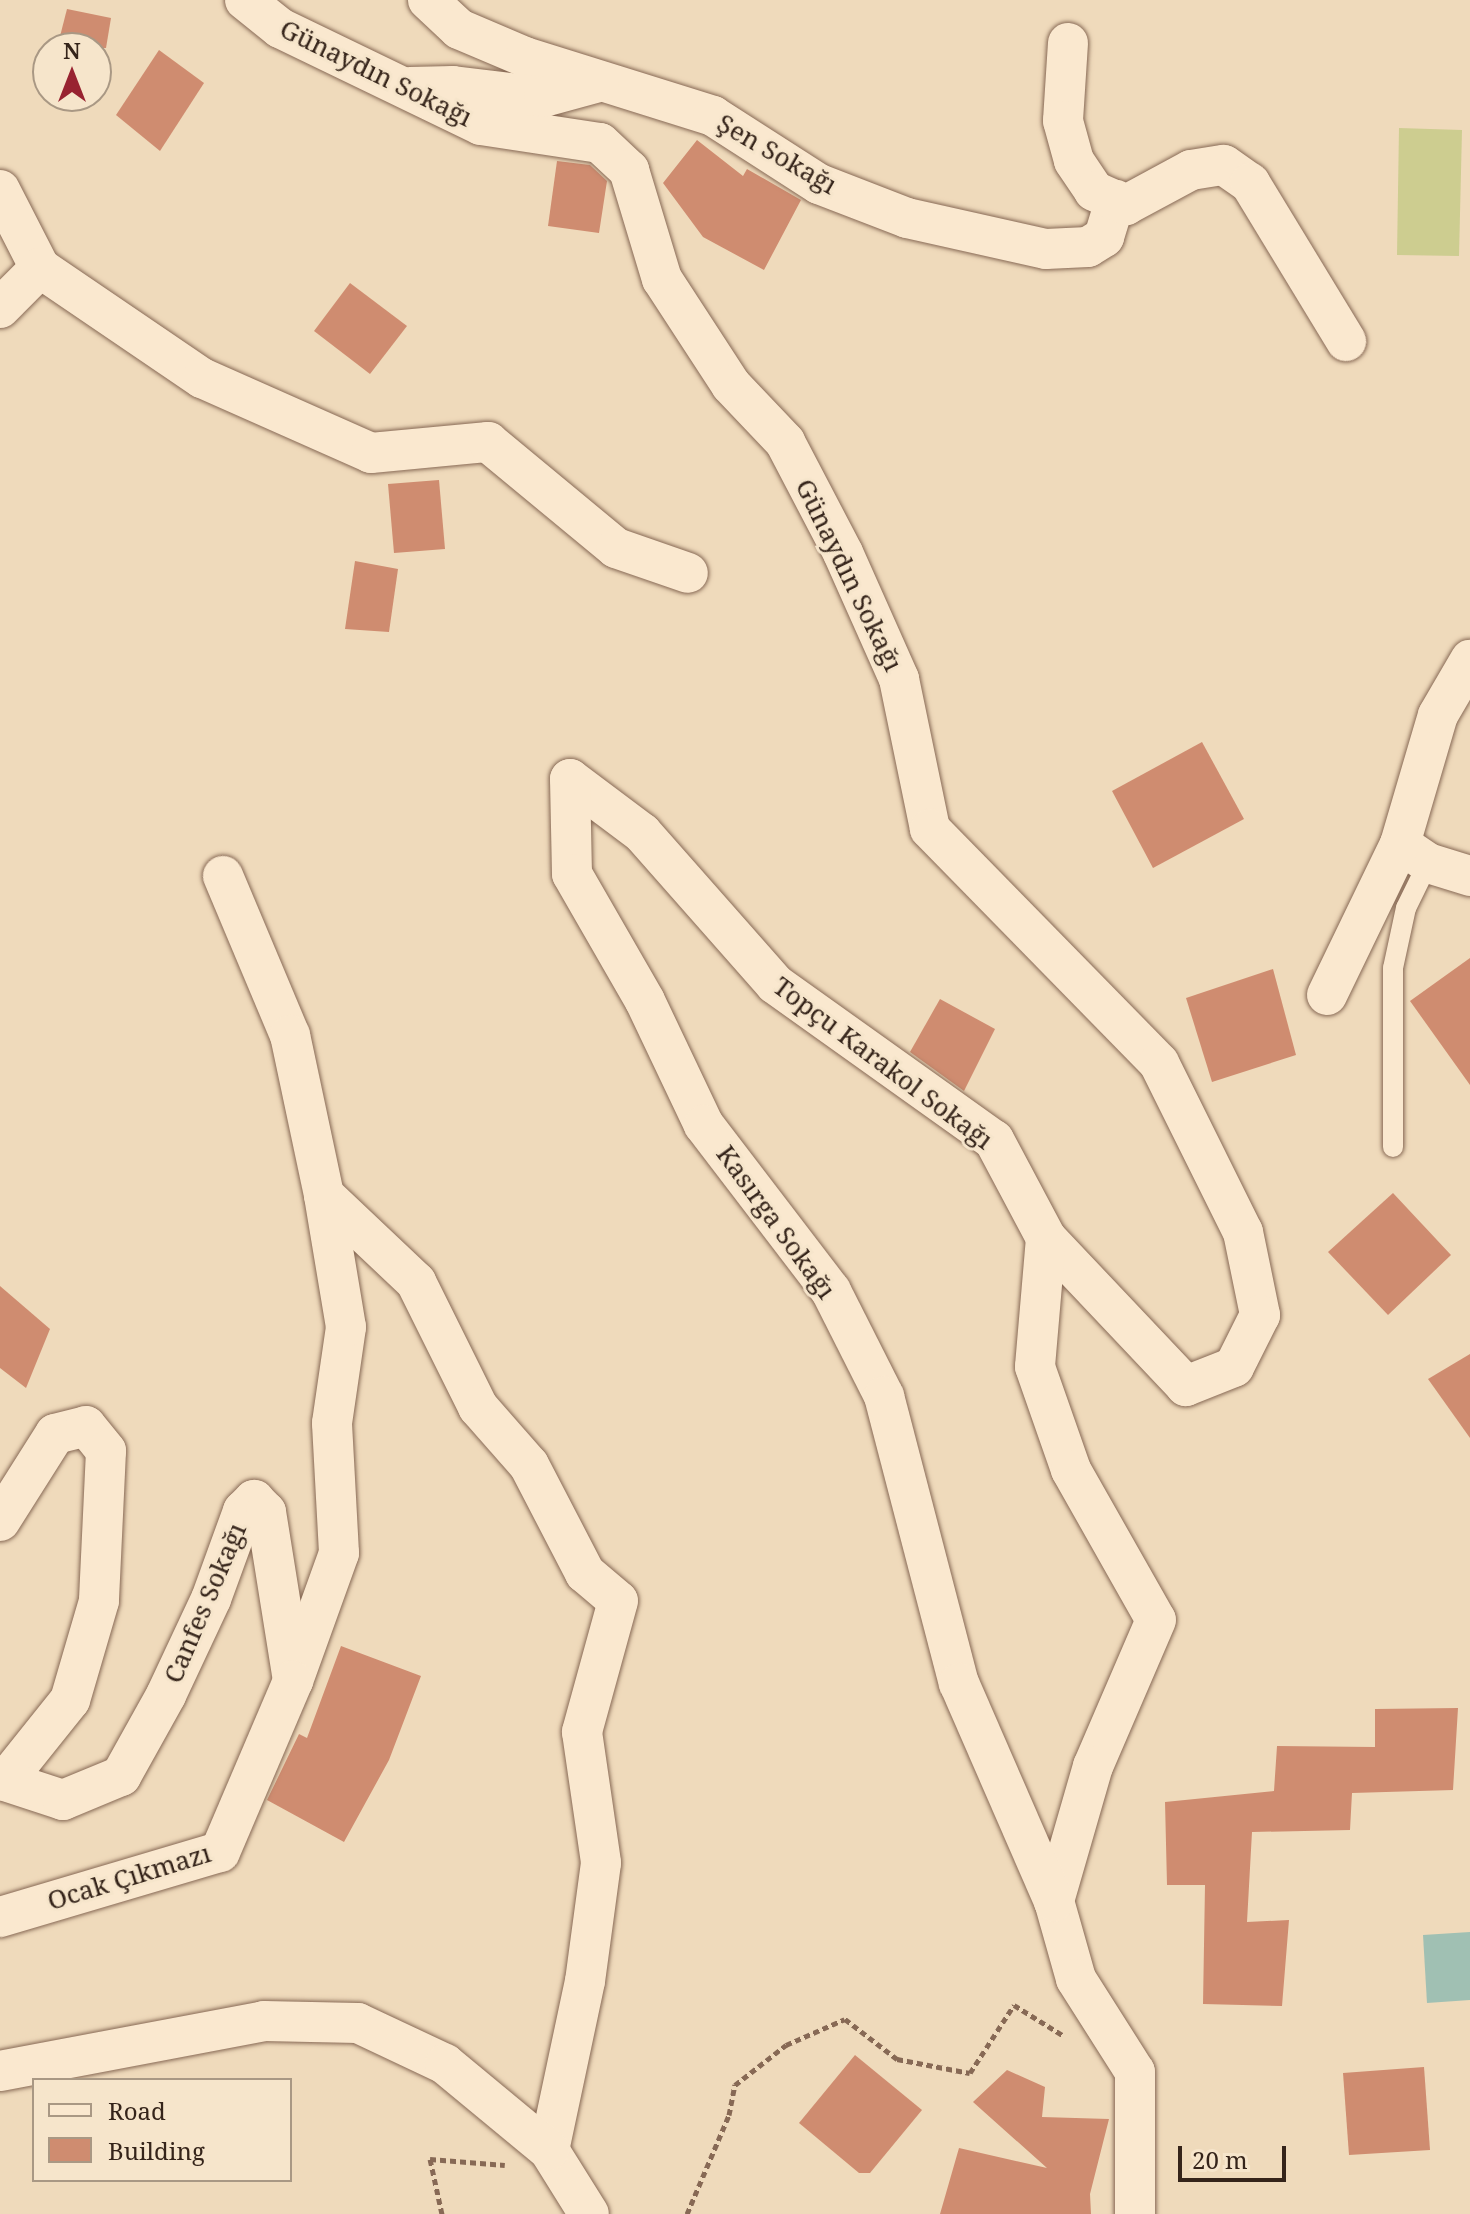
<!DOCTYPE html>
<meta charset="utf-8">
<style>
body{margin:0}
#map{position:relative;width:1470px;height:2214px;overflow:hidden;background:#efdabb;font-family:"Noto Serif",serif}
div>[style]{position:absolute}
.green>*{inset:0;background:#cdcd90}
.water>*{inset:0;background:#a0c0b3}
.building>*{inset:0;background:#cf8c70}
.path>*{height:5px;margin-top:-2.5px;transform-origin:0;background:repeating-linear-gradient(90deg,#876955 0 6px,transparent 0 10px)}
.roads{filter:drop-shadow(0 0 2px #876955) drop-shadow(0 0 2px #876955)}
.service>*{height:20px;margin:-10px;padding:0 10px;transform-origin:10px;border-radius:10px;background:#fae8cf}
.minor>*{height:40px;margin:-20px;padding:0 20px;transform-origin:20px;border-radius:20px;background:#fae8cf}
span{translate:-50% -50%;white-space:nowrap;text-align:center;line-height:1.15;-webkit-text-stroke:6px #f6e5cb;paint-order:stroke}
.street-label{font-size:26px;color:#35241a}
.legend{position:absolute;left:32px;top:2078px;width:260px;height:104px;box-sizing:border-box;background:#f6e5cb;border:2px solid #a99884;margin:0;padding:10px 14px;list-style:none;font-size:24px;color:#35241a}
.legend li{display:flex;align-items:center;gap:16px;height:40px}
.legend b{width:40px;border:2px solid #a99884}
.north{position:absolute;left:32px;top:32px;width:80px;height:80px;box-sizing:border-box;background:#f6e5cb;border:2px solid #a99884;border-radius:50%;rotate:0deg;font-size:22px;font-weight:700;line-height:32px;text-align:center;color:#35241a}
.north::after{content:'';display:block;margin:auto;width:28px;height:36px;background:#982331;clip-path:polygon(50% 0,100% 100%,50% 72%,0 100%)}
.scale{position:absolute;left:1178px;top:2146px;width:108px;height:36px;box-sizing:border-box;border:4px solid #35241a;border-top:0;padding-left:10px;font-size:24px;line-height:28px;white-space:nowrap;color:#35241a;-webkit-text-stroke:6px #f6e5cb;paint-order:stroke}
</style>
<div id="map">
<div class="green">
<div style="clip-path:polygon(1399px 128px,1462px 130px,1459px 256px,1397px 255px)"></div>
</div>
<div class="water">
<div style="clip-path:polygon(1470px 1932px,1470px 2000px,1427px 2003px,1423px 1935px)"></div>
</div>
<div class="building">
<div style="clip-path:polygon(67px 9px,111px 18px,106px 48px,57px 48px)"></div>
<div style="clip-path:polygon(159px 50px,204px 83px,160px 151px,116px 115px)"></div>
<div style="clip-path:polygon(697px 140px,743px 176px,747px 169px,801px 200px,764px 270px,703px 237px,663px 183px)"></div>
<div style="clip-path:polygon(557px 161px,590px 165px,607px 181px,599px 233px,548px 226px)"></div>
<div style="clip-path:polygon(350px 283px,407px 326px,370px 374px,314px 331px)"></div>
<div style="clip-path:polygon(439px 480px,445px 549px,394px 553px,388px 484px)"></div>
<div style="clip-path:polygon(355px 561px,398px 569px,389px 632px,345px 629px)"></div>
<div style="clip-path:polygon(1202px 742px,1244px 819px,1153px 868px,1112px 791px)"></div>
<div style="clip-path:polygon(1470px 958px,1470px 1085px,1410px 1001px)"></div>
<div style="clip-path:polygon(1273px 969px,1296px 1055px,1212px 1082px,1186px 998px)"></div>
<div style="clip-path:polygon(940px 999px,995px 1029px,964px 1091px,910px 1052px)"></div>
<div style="clip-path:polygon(1393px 1193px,1451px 1255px,1388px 1315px,1328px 1252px)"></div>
<div style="clip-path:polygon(0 1286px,50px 1329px,26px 1388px,0 1368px)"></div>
<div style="clip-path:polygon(1470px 1354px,1470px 1438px,1428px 1379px)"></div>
<div style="clip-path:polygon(341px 1646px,421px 1676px,389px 1760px,344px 1842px,267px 1800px,299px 1734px,307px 1738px)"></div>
<div style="clip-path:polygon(1458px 1708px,1453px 1790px,1352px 1793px,1350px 1830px,1252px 1832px,1247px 1922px,1289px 1920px,1282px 2006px,1203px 2004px,1205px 1885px,1167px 1885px,1165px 1802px,1274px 1791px,1277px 1746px,1375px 1747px,1375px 1709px)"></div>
<div style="clip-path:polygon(855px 2055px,922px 2110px,870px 2173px,859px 2173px,799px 2123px)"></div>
<div style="clip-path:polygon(1424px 2067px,1430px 2150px,1349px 2155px,1343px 2073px)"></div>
<div style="clip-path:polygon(1007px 2070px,1045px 2087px,1042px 2117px,1109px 2119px,1090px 2194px,1091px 2214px,940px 2214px,959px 2148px,1047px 2168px,973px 2102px)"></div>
</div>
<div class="path">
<div style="left:442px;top:2214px;width:56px;rotate:-102.3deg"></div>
<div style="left:430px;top:2159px;width:75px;rotate:4.6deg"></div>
<div style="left:687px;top:2214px;width:108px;rotate:-67deg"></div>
<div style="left:729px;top:2115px;width:31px;rotate:-79deg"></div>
<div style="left:735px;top:2085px;width:65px;rotate:-38.1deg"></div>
<div style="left:786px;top:2045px;width:64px;rotate:-23.8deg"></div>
<div style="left:845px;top:2019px;width:66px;rotate:37.6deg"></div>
<div style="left:897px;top:2059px;width:74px;rotate:10.9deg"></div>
<div style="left:970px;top:2073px;width:81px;rotate:-57.1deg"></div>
<div style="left:1014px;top:2005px;width:59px;rotate:31.8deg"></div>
</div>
<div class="roads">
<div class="service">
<div style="left:1393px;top:1147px;width:179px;rotate:-90deg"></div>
<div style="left:1393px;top:968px;width:61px;rotate:-77.8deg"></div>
<div style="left:1406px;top:908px;width:50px;rotate:-63.9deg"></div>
</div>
<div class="minor">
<div style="left:245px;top:0;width:45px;rotate:38.7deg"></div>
<div style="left:280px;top:28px;width:223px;rotate:25.8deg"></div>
<div style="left:481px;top:125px;width:120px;rotate:8.6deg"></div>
<div style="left:600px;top:143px;width:40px;rotate:43deg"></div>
<div style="left:629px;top:170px;width:114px;rotate:73.2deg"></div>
<div style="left:662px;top:279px;width:126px;rotate:56.9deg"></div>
<div style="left:731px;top:385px;width:79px;rotate:46.5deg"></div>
<div style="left:785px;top:442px;width:125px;rotate:62.4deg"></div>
<div style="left:843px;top:553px;width:138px;rotate:66deg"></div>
<div style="left:899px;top:679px;width:153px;rotate:78.3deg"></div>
<div style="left:930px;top:829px;width:327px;rotate:45.6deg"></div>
<div style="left:1159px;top:1063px;width:189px;rotate:63.6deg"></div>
<div style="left:1243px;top:1232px;width:85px;rotate:78.4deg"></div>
<div style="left:1260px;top:1315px;width:58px;rotate:116.6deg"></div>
<div style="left:1234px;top:1367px;width:52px;rotate:158.4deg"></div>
<div style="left:1186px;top:1386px;width:204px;rotate:-133.4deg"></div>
<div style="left:428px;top:0;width:42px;rotate:43.1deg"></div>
<div style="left:459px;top:29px;width:72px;rotate:23deg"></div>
<div style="left:525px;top:57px;width:197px;rotate:17.4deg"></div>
<div style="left:713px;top:116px;width:126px;rotate:32.7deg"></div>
<div style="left:819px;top:184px;width:94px;rotate:21.1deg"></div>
<div style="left:907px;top:218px;width:142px;rotate:12.6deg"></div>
<div style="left:1046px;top:249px;width:42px;rotate:-2.7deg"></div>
<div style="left:1088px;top:247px;width:19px;rotate:-32deg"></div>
<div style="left:1104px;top:237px;width:39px;rotate:-73deg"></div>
<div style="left:1068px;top:43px;width:78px;rotate:93.7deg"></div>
<div style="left:1063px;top:121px;width:41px;rotate:74.6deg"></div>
<div style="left:1074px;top:161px;width:36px;rotate:56deg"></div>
<div style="left:1094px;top:191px;width:35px;rotate:24deg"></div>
<div style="left:1126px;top:205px;width:74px;rotate:-28.3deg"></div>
<div style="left:1191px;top:170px;width:33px;rotate:-9deg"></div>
<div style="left:1224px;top:165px;width:32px;rotate:35deg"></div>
<div style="left:1250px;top:183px;width:185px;rotate:58.7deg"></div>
<div style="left:410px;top:87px;width:43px;rotate:-1.3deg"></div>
<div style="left:453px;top:86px;width:92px;rotate:6.9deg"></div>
<div style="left:544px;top:97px;width:57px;rotate:-15.3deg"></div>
<div style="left:0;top:190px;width:88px;rotate:62.9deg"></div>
<div style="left:0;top:308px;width:57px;rotate:-45deg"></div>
<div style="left:40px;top:268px;width:196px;rotate:34.2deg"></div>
<div style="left:202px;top:378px;width:185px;rotate:23.9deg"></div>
<div style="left:371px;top:453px;width:118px;rotate:-5.4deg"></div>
<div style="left:488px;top:442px;width:166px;rotate:39.6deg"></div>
<div style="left:616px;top:548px;width:76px;rotate:19.1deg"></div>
<div style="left:570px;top:779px;width:90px;rotate:36.9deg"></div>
<div style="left:642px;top:833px;width:201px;rotate:48.6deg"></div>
<div style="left:775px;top:984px;width:269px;rotate:35.5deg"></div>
<div style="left:994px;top:1140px;width:111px;rotate:62deg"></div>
<div style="left:1046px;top:1238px;width:129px;rotate:94.9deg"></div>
<div style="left:1035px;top:1367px;width:109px;rotate:70.7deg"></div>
<div style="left:1071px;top:1470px;width:172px;rotate:60.5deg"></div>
<div style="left:1156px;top:1620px;width:159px;rotate:113.3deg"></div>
<div style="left:1093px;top:1766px;width:141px;rotate:106.1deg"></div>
<div style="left:1054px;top:1901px;width:81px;rotate:74.2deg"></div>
<div style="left:1076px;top:1979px;width:110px;rotate:57.6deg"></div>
<div style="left:1135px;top:2072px;width:142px;rotate:90deg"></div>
<div style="left:570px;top:779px;width:95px;rotate:88.8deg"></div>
<div style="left:572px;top:874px;width:146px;rotate:60.1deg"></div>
<div style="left:645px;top:1001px;width:137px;rotate:64.6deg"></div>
<div style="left:704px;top:1125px;width:209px;rotate:52.6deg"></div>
<div style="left:831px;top:1291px;width:118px;rotate:63.2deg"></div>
<div style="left:884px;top:1396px;width:297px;rotate:75.4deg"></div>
<div style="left:959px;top:1683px;width:238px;rotate:66.5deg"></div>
<div style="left:1400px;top:844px;width:34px;rotate:34deg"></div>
<div style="left:1428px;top:863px;width:44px;rotate:17.2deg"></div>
<div style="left:223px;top:876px;width:173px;rotate:67.2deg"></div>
<div style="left:290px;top:1035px;width:164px;rotate:78deg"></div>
<div style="left:1327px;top:995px;width:168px;rotate:-64.2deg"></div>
<div style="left:1400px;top:844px;width:134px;rotate:-73.6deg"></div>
<div style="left:1438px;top:715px;width:64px;rotate:-59.8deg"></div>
<div style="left:0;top:1521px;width:103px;rotate:-57.7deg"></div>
<div style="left:55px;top:1434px;width:32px;rotate:-14deg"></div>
<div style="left:86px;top:1426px;width:32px;rotate:51deg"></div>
<div style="left:106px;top:1451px;width:150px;rotate:92.7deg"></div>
<div style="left:99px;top:1601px;width:103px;rotate:106.3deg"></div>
<div style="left:70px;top:1700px;width:104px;rotate:128.7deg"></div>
<div style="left:5px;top:1781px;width:61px;rotate:18.1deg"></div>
<div style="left:63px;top:1800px;width:63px;rotate:-22.5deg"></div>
<div style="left:121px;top:1776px;width:93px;rotate:-60.9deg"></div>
<div style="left:166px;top:1695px;width:106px;rotate:-64.9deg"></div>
<div style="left:211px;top:1599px;width:94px;rotate:-70deg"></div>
<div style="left:243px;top:1511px;width:16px;rotate:-45deg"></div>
<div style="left:254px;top:1500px;width:17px;rotate:45deg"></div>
<div style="left:266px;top:1512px;width:171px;rotate:80.9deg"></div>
<div style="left:293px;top:1681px;width:136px;rotate:-70.2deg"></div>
<div style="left:339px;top:1553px;width:130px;rotate:-93.1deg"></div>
<div style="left:332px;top:1423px;width:97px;rotate:-81.7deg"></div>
<div style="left:346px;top:1327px;width:134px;rotate:-99.5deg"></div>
<div style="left:324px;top:1195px;width:127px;rotate:43.4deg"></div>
<div style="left:416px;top:1282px;width:140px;rotate:63.6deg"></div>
<div style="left:478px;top:1407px;width:77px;rotate:48.7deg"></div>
<div style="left:529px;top:1465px;width:122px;rotate:62.6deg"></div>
<div style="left:585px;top:1573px;width:43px;rotate:40.3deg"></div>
<div style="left:618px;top:1601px;width:136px;rotate:105.4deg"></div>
<div style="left:582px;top:1732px;width:132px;rotate:81.7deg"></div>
<div style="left:601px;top:1863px;width:119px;rotate:97.7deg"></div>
<div style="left:585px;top:1981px;width:173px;rotate:102deg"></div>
<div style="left:549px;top:2150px;width:75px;rotate:58deg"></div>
<div style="left:0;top:1917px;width:229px;rotate:-16.5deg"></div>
<div style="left:220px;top:1852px;width:186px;rotate:-66.9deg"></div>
<div style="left:0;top:2071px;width:269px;rotate:-10.7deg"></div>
<div style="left:264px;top:2021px;width:94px;rotate:1.2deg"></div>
<div style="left:358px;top:2023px;width:96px;rotate:25.2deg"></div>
<div style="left:445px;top:2064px;width:135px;rotate:39.6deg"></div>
</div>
</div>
<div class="street-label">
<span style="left:376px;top:73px;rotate:26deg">Günaydın Sokağı</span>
<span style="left:777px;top:154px;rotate:30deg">Şen Sokağı</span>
<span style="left:849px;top:575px;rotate:64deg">Günaydın Sokağı</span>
<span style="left:883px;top:1063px;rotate:37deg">Topçu Karakol Sokağı</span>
<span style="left:776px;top:1222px;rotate:54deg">Kasırga Sokağı</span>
<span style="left:205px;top:1603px;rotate:-67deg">Canfes Sokağı</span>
<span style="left:129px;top:1877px;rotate:-17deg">Ocak Çıkmazı</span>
</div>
<ul class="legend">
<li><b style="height:10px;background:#fae8cf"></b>Road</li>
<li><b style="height:22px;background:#cf8c70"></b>Building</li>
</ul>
<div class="north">N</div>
<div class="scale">20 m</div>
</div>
